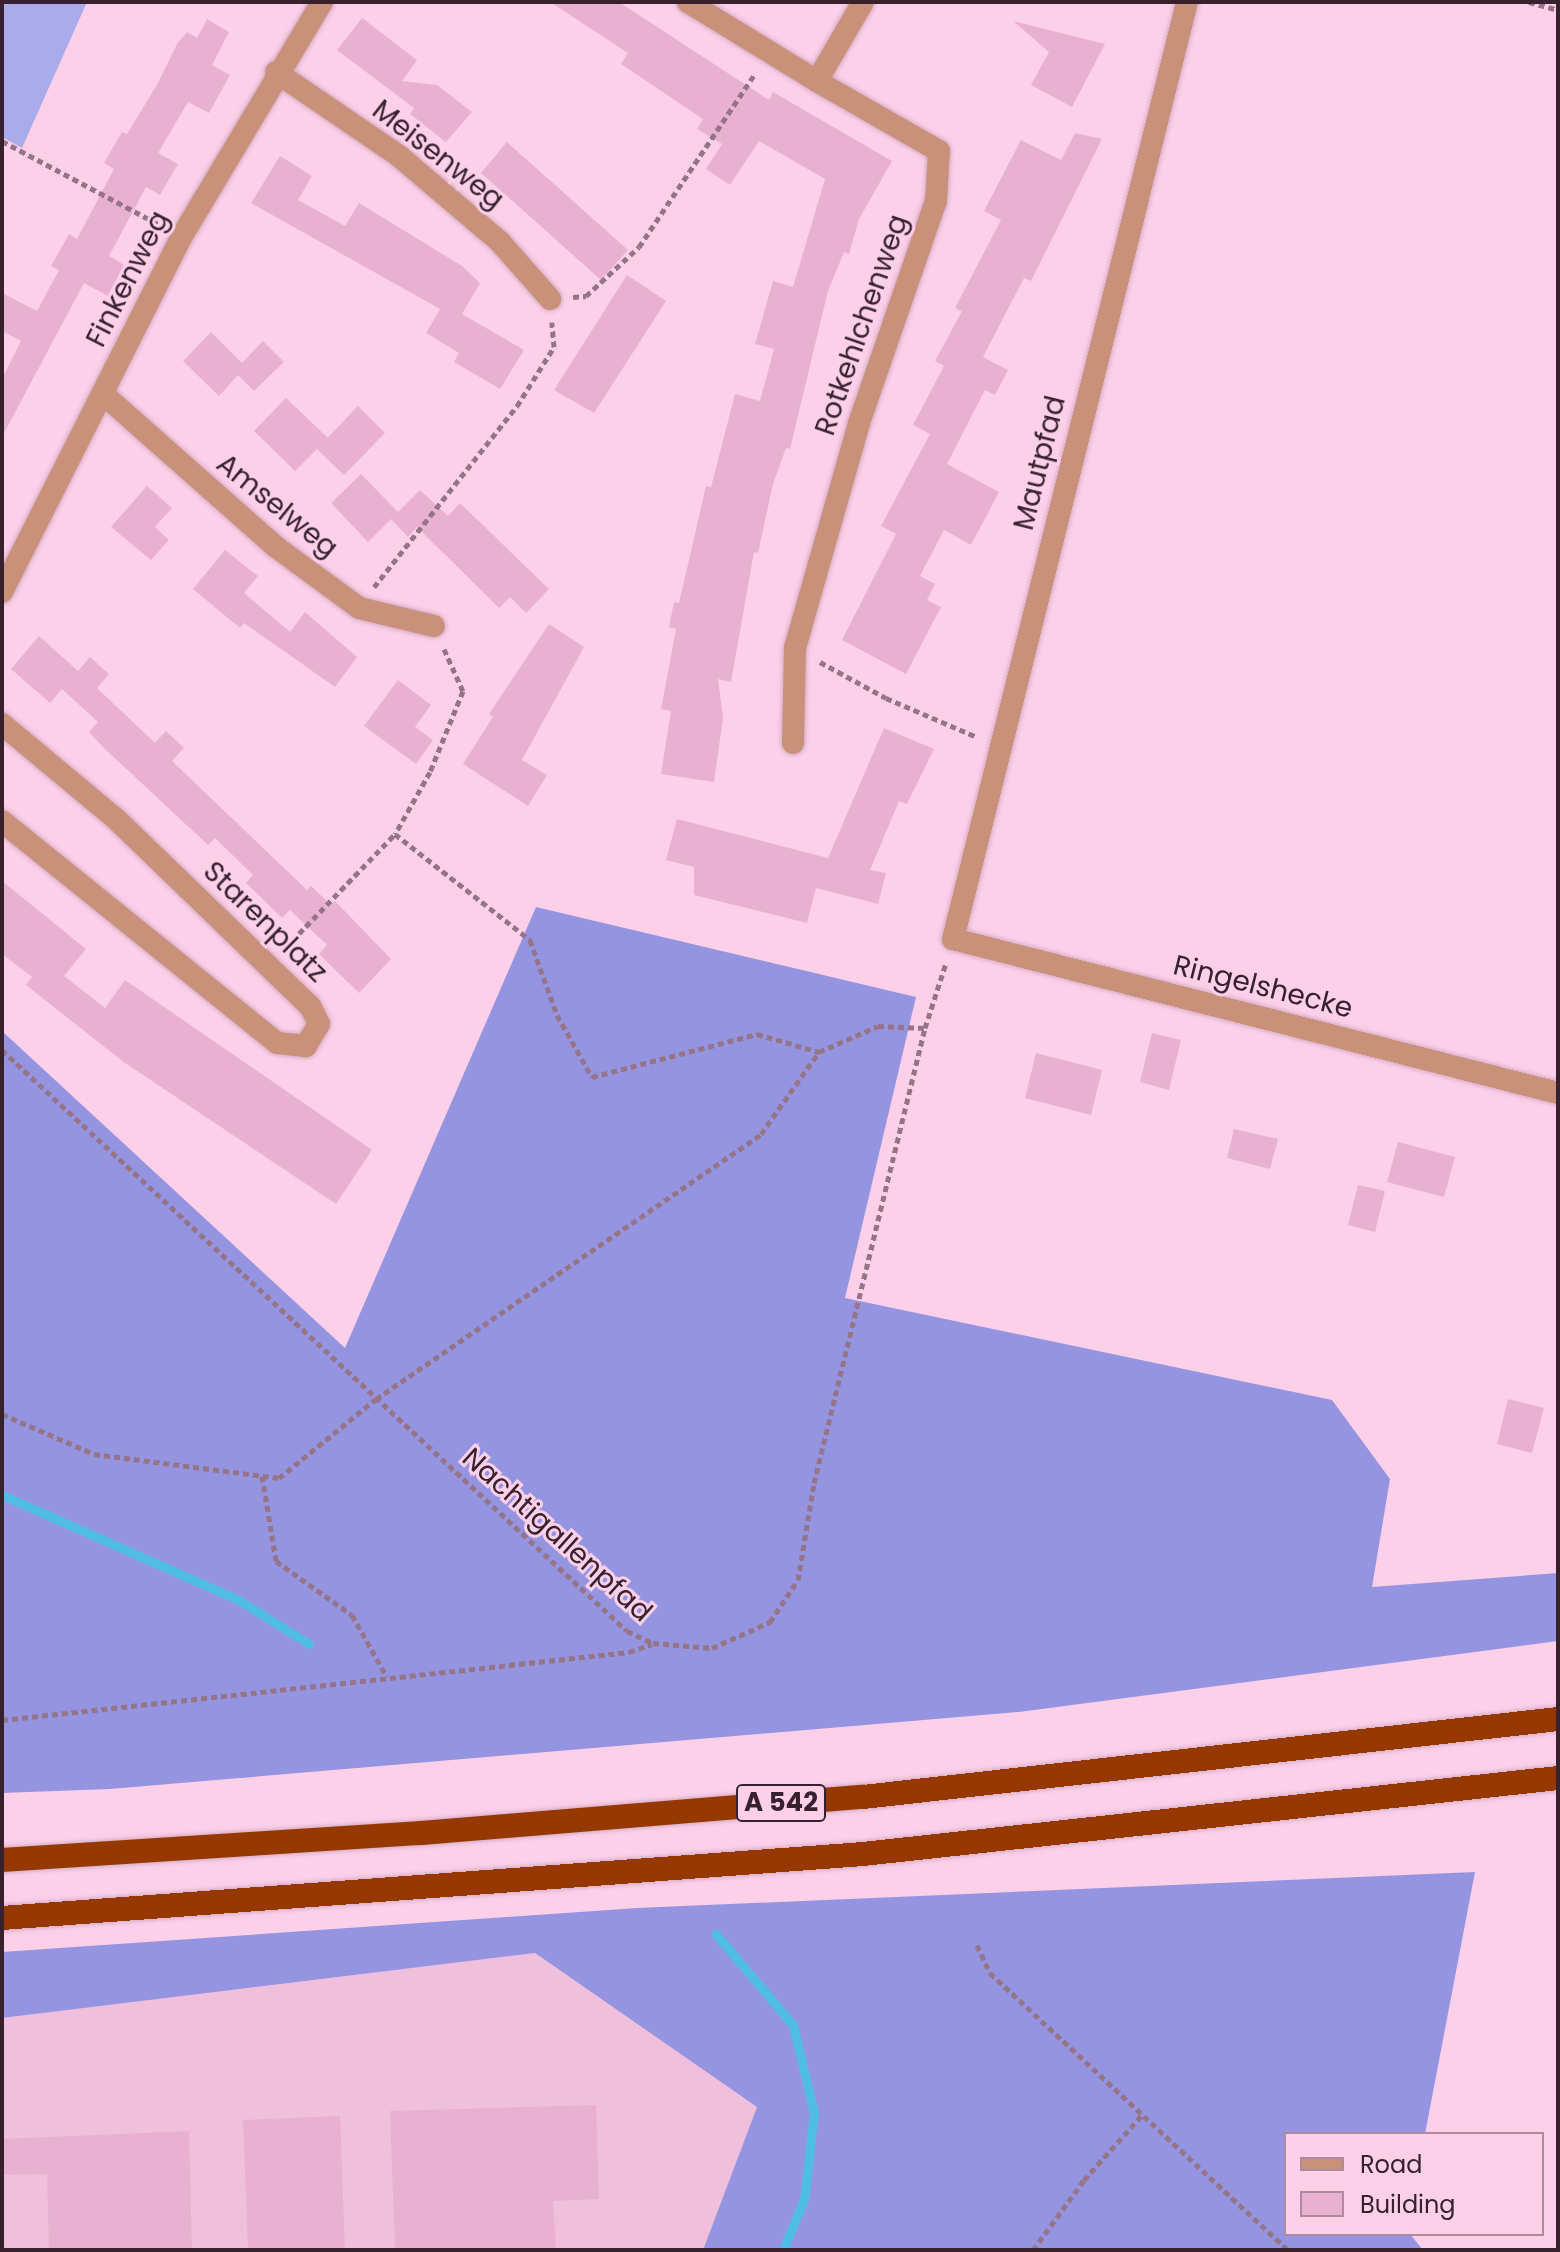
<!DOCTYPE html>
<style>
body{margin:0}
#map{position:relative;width:1560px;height:2252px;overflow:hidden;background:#fdd0ea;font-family:Poppins,sans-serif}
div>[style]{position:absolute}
.built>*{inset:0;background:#f0bfdc}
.green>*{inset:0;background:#aaabeb}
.forest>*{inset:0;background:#9594e1}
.stream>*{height:9px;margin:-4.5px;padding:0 4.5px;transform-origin:4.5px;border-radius:4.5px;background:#50bee3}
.building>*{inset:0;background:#e8b1d1}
.path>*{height:5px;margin-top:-2.5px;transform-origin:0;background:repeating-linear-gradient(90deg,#957487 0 6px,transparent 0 10px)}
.roads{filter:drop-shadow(0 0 2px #d5adc4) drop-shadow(0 0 2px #d5adc4)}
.minor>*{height:22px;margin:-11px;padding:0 11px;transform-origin:11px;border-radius:11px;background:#ca917a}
.motorway>*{height:24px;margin:-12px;padding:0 12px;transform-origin:12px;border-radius:12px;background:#963801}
span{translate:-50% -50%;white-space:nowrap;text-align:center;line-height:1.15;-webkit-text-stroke:6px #fdd0ea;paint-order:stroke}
.shield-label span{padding:2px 6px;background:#fdd0ea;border:2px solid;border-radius:6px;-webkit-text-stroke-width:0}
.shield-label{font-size:26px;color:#36212d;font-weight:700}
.street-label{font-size:28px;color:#36212d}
.frame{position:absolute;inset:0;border:4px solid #36212d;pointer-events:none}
.legend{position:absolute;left:1284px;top:2132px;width:260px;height:104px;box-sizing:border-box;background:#fdd0ea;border:2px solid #ad8a9e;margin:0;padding:10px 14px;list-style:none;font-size:24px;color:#36212d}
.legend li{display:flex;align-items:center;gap:16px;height:40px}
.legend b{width:40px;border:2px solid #ad8a9e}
</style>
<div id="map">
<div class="built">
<div style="clip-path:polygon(535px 1953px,757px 2107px,703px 2250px,2px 2250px,2px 2018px)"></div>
</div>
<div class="green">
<div style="clip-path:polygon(2px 2px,87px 2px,22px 148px,2px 137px)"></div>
</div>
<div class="forest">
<div style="clip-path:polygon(536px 907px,916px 997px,845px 1298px,1332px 1400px,1390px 1479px,1372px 1587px,1558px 1573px,1558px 1641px,1019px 1712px,110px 1789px,2px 1793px,2px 1031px,345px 1348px)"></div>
<div style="clip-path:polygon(1475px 1872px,1425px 2134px,1286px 2134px,1286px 2234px,1410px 2234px,1423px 2250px,703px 2250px,757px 2107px,535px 1953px,2px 2018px,2px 1952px,637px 1908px)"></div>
</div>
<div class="stream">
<div style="left:2px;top:1495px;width:257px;rotate:23.9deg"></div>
<div style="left:237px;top:1599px;width:85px;rotate:32deg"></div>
<div style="left:716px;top:1934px;width:119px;rotate:49.8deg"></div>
<div style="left:793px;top:2025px;width:90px;rotate:76.6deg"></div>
<div style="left:814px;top:2113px;width:87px;rotate:96.6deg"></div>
<div style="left:804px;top:2199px;width:55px;rotate:112.4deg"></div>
</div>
<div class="building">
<div style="clip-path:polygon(550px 2px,619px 2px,769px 100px,773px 92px,892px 161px,859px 219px,849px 254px,844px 252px,828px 291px,790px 449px,786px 448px,773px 484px,758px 553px,754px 552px,731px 682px,718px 679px,723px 718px,714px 782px,661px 774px,671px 711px,661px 709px,676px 629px,669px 627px,674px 602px,679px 603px,706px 486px,711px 487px,735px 394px,760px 401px,774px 349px,755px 344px,773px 281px,793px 287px,825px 179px,759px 141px,730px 185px,706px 169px,722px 144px,697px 129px,703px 119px,621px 64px,628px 53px)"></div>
<div style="clip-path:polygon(362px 18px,417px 60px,402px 81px,437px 85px,472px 112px,446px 142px,410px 114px,414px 108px,337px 50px)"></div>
<div style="clip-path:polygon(207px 19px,229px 32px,212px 65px,230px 75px,209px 113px,188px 102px,158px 153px,178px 164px,160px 195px,146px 187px,109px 256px,124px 265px,108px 296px,84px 283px,2px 437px,2px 379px,21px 341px,2px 331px,2px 293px,37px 311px,59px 270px,51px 266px,69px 234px,77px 239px,114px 169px,104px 163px,122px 132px,127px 134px,158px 83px,177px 44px,187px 32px,197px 38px)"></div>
<div style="clip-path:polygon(1013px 21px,1105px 44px,1072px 107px,1031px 85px,1049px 52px)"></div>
<div style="clip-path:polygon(1075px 133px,1102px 139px,1031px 281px,1024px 278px,983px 357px,1008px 370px,995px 395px,985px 390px,947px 464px,999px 492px,971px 545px,944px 530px,920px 576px,935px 584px,927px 600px,941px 607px,906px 674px,842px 640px,896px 534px,881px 526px,930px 434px,913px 425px,944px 366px,935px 361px,962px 311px,955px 308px,1001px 220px,984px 211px,1021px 140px,1061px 160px)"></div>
<div style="clip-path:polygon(507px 142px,628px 250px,601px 280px,481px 173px)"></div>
<div style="clip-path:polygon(280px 156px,312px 176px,298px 200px,345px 226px,359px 203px,462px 266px,480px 283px,462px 314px,524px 350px,500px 389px,454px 362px,459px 353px,426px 333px,440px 309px,251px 203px)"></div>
<div style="clip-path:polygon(627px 275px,666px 301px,594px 413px,554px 390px)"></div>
<div style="clip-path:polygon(211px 332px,242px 363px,263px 341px,284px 362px,254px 391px,238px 375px,219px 396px,183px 361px)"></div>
<div style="clip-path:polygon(286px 398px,328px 438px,295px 471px,254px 431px)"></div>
<div style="clip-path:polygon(358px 406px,385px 433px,344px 475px,317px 449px)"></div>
<div style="clip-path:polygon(361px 474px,398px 512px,420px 490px,448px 516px,460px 503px,549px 589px,526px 613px,510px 597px,499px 608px,417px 527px,408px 537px,391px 519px,368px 542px,331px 503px)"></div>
<div style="clip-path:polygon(147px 486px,172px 508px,155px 527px,169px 540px,151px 560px,111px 527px)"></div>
<div style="clip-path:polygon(225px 550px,258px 576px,244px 593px,290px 632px,305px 612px,357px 657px,335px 687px,244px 623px,240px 628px,193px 589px)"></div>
<div style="clip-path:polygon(549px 624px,584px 647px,522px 760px,547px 775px,528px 806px,463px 764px,493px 717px,489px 714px)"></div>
<div style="clip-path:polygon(39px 636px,78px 671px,90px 657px,109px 674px,97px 688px,155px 743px,166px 731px,184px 748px,172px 761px,307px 890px,311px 886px,331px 905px,335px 901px,391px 959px,359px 993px,319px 954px,327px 945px,290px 910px,282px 918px,246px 883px,253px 875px,215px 838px,208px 845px,104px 748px,89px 732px,98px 722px,62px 689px,50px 703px,11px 669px)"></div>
<div style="clip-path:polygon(398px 680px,431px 705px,415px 727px,433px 740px,416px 764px,364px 726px)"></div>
<div style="clip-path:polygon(884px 728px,934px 749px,907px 804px,899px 801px,870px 870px,886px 873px,878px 904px,816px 888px,807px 923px,694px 895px,694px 867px,666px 860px,677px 819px,828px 858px)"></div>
<div style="clip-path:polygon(2px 881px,86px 949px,64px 976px,105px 1008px,125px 980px,372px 1150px,336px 1204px,125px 1063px,26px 985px,32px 977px,2px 954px)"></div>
<div style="clip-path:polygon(1152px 1033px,1181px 1040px,1169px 1090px,1140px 1082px)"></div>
<div style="clip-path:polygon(1036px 1053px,1102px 1070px,1091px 1115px,1025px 1098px)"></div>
<div style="clip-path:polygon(1234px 1129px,1278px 1139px,1270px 1169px,1227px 1158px)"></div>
<div style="clip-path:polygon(1398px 1142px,1455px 1157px,1444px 1197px,1387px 1182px)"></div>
<div style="clip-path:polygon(1358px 1185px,1385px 1191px,1375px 1232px,1348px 1225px)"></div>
<div style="clip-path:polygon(1508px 1399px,1544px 1408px,1532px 1453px,1497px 1444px)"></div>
<div style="clip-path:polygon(596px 2105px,599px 2199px,553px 2201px,556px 2250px,395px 2250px,390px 2111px)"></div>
<div style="clip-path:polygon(340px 2116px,345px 2250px,248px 2250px,243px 2120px)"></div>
<div style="clip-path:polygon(189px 2131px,192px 2250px,49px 2250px,47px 2174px,2px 2175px,2px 2139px)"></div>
</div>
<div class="path">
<div style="left:1529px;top:2px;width:30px;rotate:15deg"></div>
<div style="left:2px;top:141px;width:179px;rotate:28deg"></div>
<div style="left:573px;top:297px;width:13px;rotate:-4deg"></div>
<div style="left:586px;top:296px;width:72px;rotate:-42.8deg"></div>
<div style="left:639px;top:247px;width:208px;rotate:-56.2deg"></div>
<div style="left:374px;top:587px;width:231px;rotate:-51.7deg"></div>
<div style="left:517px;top:406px;width:70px;rotate:-57.9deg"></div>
<div style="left:554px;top:347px;width:25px;rotate:-95deg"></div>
<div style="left:444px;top:649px;width:46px;rotate:65.7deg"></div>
<div style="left:463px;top:691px;width:87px;rotate:112.2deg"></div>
<div style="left:430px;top:772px;width:71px;rotate:119.4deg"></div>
<div style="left:395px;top:834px;width:172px;rotate:38.1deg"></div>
<div style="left:530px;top:940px;width:80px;rotate:70.2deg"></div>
<div style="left:557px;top:1015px;width:71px;rotate:60.6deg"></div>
<div style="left:592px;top:1077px;width:171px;rotate:-14.6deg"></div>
<div style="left:757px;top:1034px;width:65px;rotate:16.2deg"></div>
<div style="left:819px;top:1052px;width:64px;rotate:-23.8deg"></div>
<div style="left:878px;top:1026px;width:47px;rotate:2.4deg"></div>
<div style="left:820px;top:662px;width:75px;rotate:28.6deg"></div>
<div style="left:886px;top:698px;width:99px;rotate:23.2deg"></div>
<div style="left:285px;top:948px;width:158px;rotate:-46deg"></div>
<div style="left:2px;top:1050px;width:853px;rotate:42.91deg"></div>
<div style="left:627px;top:1631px;width:29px;rotate:25deg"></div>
<div style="left:653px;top:1643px;width:59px;rotate:4.8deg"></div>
<div style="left:712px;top:1648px;width:64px;rotate:-24.1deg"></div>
<div style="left:770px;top:1622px;width:50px;rotate:-56.3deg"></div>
<div style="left:798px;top:1580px;width:98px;rotate:-80.6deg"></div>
<div style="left:814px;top:1483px;width:468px;rotate:-76.3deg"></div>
<div style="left:925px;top:1028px;width:68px;rotate:-72.1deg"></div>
<div style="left:2px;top:1414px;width:100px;rotate:23.5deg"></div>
<div style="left:94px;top:1454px;width:187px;rotate:7.4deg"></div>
<div style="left:279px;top:1478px;width:125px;rotate:-39.2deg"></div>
<div style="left:376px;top:1399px;width:467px;rotate:-34.5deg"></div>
<div style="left:761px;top:1134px;width:100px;rotate:-54.7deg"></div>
<div style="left:262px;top:1476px;width:86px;rotate:80.6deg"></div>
<div style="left:276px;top:1561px;width:93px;rotate:35.4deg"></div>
<div style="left:352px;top:1615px;width:71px;rotate:60.6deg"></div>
<div style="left:2px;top:1720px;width:631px;rotate:-6.19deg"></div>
<div style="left:629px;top:1652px;width:24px;rotate:-19deg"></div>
<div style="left:977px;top:1945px;width:31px;rotate:65deg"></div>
<div style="left:990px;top:1973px;width:407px;rotate:42.9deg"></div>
<div style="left:1033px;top:2250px;width:87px;rotate:-53.9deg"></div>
<div style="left:1084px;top:2180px;width:86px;rotate:-48.3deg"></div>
</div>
<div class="roads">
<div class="minor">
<div style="left:688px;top:2px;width:151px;rotate:31.5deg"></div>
<div style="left:1187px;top:2px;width:966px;rotate:104.02deg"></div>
<div style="left:953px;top:939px;width:624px;rotate:14.28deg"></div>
<div style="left:276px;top:72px;width:149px;rotate:34.3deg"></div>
<div style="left:399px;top:156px;width:133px;rotate:40.4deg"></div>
<div style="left:500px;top:242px;width:76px;rotate:48.7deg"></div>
<div style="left:103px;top:394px;width:231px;rotate:41.5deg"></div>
<div style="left:276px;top:547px;width:103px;rotate:36.3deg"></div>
<div style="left:359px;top:608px;width:77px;rotate:13.5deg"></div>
<div style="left:2px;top:592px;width:399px;rotate:-63.2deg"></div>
<div style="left:182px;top:236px;width:273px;rotate:-59.1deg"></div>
<div style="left:2px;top:724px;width:147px;rotate:39.8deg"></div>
<div style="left:115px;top:818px;width:271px;rotate:44deg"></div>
<div style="left:310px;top:1006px;width:20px;rotate:63deg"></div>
<div style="left:319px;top:1024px;width:26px;rotate:121deg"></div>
<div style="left:306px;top:1046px;width:29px;rotate:-174deg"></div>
<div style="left:277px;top:1043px;width:353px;rotate:-141.1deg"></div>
<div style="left:793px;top:743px;width:95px;rotate:-88.8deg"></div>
<div style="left:795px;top:648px;width:234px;rotate:-74.1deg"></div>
<div style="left:859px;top:423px;width:235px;rotate:-70.9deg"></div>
<div style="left:936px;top:201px;width:50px;rotate:-86.6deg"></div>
<div style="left:939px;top:151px;width:141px;rotate:-150.2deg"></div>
<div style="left:817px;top:81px;width:91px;rotate:-59.8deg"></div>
</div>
<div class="motorway">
<div style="left:2px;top:1860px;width:420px;rotate:-3.7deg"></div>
<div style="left:421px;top:1833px;width:443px;rotate:-4.7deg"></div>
<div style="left:863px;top:1797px;width:699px;rotate:-6.4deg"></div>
<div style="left:2px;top:1918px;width:863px;rotate:-4.25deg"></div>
<div style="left:863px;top:1854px;width:699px;rotate:-6.24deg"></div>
</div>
</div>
<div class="shield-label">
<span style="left:781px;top:1803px">A 542</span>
</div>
<div class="street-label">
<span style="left:438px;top:155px;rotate:38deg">Meisenweg</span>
<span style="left:128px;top:279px;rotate:-63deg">Finkenweg</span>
<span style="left:862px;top:325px;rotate:-71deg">Rotkehlchenweg</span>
<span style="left:1040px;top:463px;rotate:-76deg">Mautpfad</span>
<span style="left:277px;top:506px;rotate:39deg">Amselweg</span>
<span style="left:265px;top:922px;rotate:44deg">Starenplatz</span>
<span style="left:1263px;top:987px;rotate:14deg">Ringelshecke</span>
<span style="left:557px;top:1535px;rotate:42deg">Nachtigallenpfad</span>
</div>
<div class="frame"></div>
<ul class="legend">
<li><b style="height:10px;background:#ca917a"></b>Road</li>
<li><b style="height:22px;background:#e8b1d1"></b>Building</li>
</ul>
</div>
